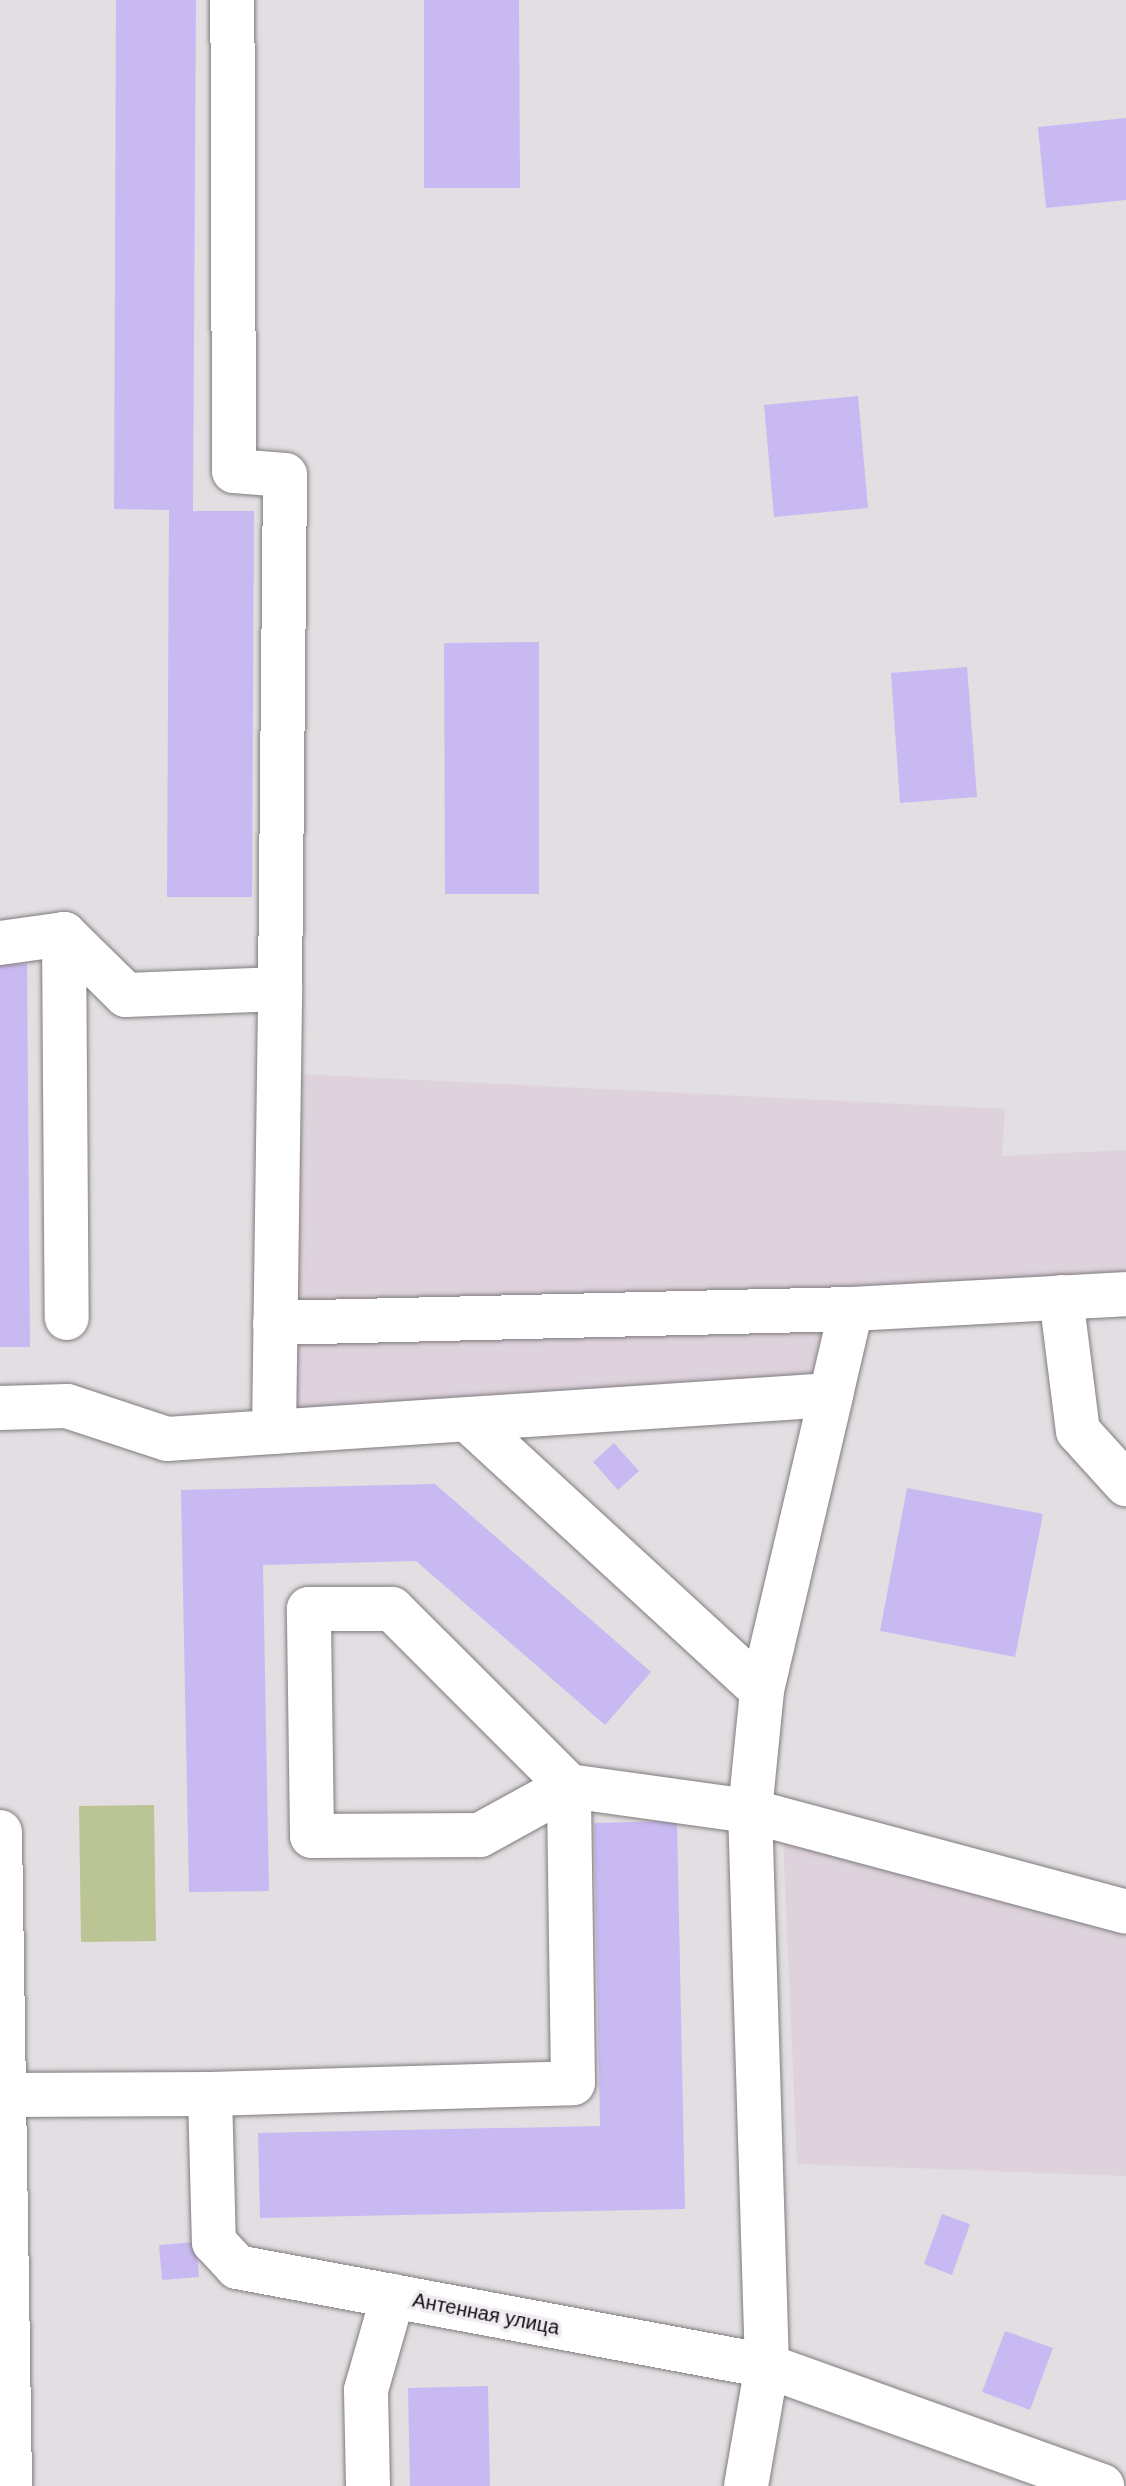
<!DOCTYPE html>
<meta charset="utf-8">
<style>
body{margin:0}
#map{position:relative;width:1126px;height:2486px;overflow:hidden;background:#e3dee2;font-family:Helvetica,sans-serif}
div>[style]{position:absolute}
.built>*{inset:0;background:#ded3dd}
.green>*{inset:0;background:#bbc494}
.building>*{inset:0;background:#c9b9f2}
.roads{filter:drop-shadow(0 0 2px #7f7b7f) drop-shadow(0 0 2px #7f7b7f)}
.minor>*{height:44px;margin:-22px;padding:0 22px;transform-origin:22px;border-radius:22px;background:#fff}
span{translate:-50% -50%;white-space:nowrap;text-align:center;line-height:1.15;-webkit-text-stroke:7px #f0ebf0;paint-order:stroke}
.street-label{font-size:20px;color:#0f0d0f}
</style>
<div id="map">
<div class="built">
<div style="clip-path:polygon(279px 1073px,1005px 1109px,1002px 1156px,1126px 1150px,1126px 1271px,832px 1292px,809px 1383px,271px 1415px)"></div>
<div style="clip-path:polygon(783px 1837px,1126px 1925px,1126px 2176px,797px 2164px)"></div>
</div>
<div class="green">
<div style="clip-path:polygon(154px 1805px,156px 1941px,81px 1942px,79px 1806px)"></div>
</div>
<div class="building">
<div style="clip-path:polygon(116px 0,196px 0,193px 511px,254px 511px,252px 897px,167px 897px,169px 510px,114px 509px)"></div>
<div style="clip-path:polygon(424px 0,519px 0,520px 188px,424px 188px)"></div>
<div style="clip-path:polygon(1126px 118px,1126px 200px,1046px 208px,1038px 127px)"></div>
<div style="clip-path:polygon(858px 396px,868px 508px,774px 517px,764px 405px)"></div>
<div style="clip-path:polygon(539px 642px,539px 894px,445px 894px,444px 643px)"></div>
<div style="clip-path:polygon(967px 667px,977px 797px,900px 803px,891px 673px)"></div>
<div style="clip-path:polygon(27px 964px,30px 1347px,0 1347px,0 965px)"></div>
<div style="clip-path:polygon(614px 1443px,639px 1471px,618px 1490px,593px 1462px)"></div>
<div style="clip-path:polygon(435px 1484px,651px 1672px,605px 1725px,416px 1561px,263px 1565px,269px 1891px,189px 1892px,181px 1490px)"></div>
<div style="clip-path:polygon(907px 1488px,1043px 1514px,1015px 1657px,880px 1631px)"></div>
<div style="clip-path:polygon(677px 1821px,685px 2209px,260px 2218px,258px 2133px,600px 2126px,594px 1823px)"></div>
<div style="clip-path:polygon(942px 2214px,970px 2224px,952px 2275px,924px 2264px)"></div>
<div style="clip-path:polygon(196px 2242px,199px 2277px,162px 2280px,159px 2245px)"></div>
<div style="clip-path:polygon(1005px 2331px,1053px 2348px,1030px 2410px,982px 2392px)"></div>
<div style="clip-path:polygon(488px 2386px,490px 2486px,410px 2486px,408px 2388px)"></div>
</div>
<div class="roads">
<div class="minor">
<div style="left:64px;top:934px;width:384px;rotate:89.6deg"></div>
<div style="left:0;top:943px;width:65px;rotate:-8deg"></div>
<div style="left:64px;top:934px;width:87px;rotate:44.5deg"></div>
<div style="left:126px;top:995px;width:154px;rotate:-2.2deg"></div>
<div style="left:280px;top:989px;width:514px;rotate:-89.44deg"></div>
<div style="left:285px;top:475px;width:51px;rotate:-175.5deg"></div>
<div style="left:234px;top:471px;width:471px;rotate:-90.2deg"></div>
<div style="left:1061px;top:1297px;width:135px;rotate:82.8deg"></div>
<div style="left:1078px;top:1431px;width:72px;rotate:47.8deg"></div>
<div style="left:275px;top:1323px;width:576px;rotate:-1.39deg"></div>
<div style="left:0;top:1408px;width:67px;rotate:-1.7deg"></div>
<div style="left:67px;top:1406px;width:105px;rotate:18.3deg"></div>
<div style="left:167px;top:1439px;width:665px;rotate:-3.79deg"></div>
<div style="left:831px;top:1395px;width:88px;rotate:-76.9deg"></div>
<div style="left:851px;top:1309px;width:275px;rotate:-3.1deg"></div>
<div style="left:468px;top:1420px;width:399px;rotate:42.6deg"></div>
<div style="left:274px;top:1432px;width:443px;rotate:-89.2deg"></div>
<div style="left:0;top:1832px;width:654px;rotate:89.12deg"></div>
<div style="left:210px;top:2094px;width:363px;rotate:-1.7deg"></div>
<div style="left:573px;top:2083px;width:297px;rotate:-90.8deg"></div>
<div style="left:569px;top:1786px;width:102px;rotate:151.2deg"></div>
<div style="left:480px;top:1835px;width:168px;rotate:179.7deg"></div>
<div style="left:312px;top:1836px;width:227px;rotate:-90.8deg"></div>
<div style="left:309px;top:1609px;width:83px"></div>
<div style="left:392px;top:1609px;width:250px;rotate:45deg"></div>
<div style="left:569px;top:1786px;width:183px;rotate:7.9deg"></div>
<div style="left:750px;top:1811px;width:389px;rotate:15deg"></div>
<div style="left:6px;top:2095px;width:204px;rotate:-0.3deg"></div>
<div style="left:210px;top:2094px;width:148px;rotate:88.5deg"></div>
<div style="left:214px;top:2242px;width:34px;rotate:47deg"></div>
<div style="left:237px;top:2267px;width:539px;rotate:10.58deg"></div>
<div style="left:767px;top:2366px;width:356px;rotate:19.7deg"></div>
<div style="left:368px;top:2486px;width:96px;rotate:-91.2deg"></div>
<div style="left:366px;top:2390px;width:98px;rotate:-74deg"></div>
<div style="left:746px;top:2486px;width:122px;rotate:-80.1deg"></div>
<div style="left:767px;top:2366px;width:555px;rotate:-91.75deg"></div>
<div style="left:750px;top:1811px;width:122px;rotate:-84.3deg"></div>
<div style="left:762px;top:1690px;width:303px;rotate:-76.8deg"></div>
</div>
</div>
<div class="street-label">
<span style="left:486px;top:2314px;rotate:11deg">Антенная улица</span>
</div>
</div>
